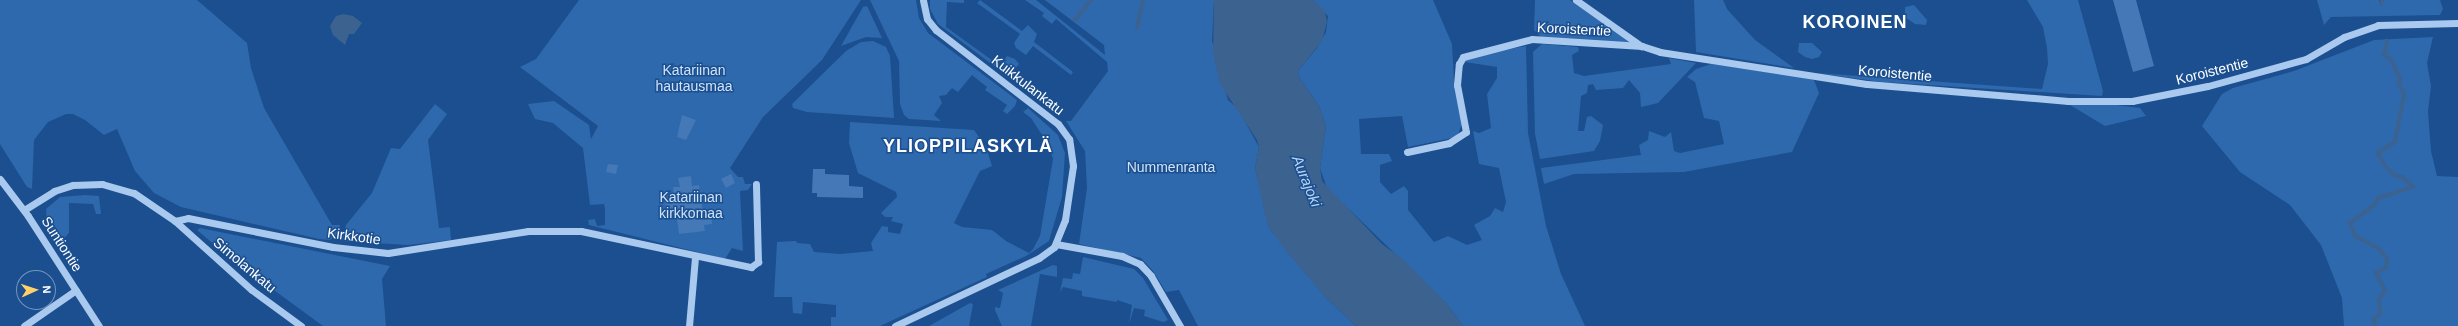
<!DOCTYPE html>
<meta charset="utf-8">
<style>
body{margin:0}
#map{position:relative;width:2458px;height:326px;overflow:hidden;background:#1b4f8f;font-family:Arial,sans-serif}
div>[style]{position:absolute}
.green>*{inset:0;background:#2e69ad}
.water>*{inset:0;background:#3c6290}
.stream>*{height:3.5px;margin:-1.75px;padding:0 1.75px;transform-origin:1.75px;border-radius:1.75px;background:#3c6290}
.building>*{inset:0;background:#4478b7}
.minor>*{height:7px;margin:-3.5px;padding:0 3.5px;transform-origin:3.5px;border-radius:3.5px;background:#a9c9ee}
span{translate:-50% -50%;white-space:nowrap;text-align:center;line-height:1.15;-webkit-text-stroke:3px #1b4f8f;paint-order:stroke}
.street-label{font-size:14px;color:#fff}
.park-label{font-size:14px;color:#cfe3fa}
.water-label{font-size:15px;color:#b5d3f5;font-style:italic}
.district-label{font-size:18px;color:#fff;font-weight:700;letter-spacing:1px}
.north{position:absolute;left:16px;top:270px;width:40px;height:40px;box-sizing:border-box;background:#1b4f8f;border:1px solid #7695bc;border-radius:50%;rotate:87deg;font-size:11px;font-weight:700;line-height:16px;text-align:center;color:#fff}
.north::after{content:'';display:block;margin:auto;width:14px;height:18px;background:#ffd166;clip-path:polygon(50% 0,100% 100%,50% 72%,0 100%)}
</style>
<div id="map">
<div class="green">
<div style="clip-path:polygon(0 0,197px 0,247px 43px,251px 68px,264px 108px,332px 225px,340px 225px,338px 235px,330px 240px,319px 239px,181px 207px,154px 193px,135px 171px,117px 129px,104px 135px,85px 120px,73px 114px,66px 114px,48px 122px,34px 140px,32px 189px,27px 187px,0 144px)"></div>
<div style="clip-path:polygon(579px 0,861px 0,822px 60px,763px 117px,730px 168px,738px 177px,743px 177px,745px 184px,752px 184px,748px 190px,740px 191px,743px 251px,732px 248px,725px 259px,589px 225px,588px 220px,595px 219px,597px 226px,605px 225px,605px 209px,604px 204px,590px 205px,583px 148px,553px 123px,535px 119px,528px 104px,554px 101px,589px 125px,591px 139px,598px 126px,520px 67px,536px 59px)"></div>
<div style="clip-path:polygon(870px 0,916px 0,919px 18px,928px 33px,1017px 100px,1015px 106px,1007px 114px,1003px 111px,1007px 105px,985px 90px,987px 87px,972px 75px,958px 92px,952px 88px,946px 95px,939px 96px,942px 103px,934px 115px,941px 121px,909px 119px,904px 115px,900px 104px,899px 61px)"></div>
<div style="clip-path:polygon(930px 0,964px 0,964px 3px,947px 2px,946px 27px,1000px 66px,1007px 56px,1015px 59px,1019px 64px,1011px 74px,1052px 106px,1052px 109px,938px 24px,930px 9px)"></div>
<div style="clip-path:polygon(980px 0,1022px 31px,1028px 25px,1037px 34px,1034px 42px,1073px 72px,1071px 75px,1033px 46px,1026px 55px,1016px 48px,1014px 43px,1020px 34px,977px 3px)"></div>
<div style="clip-path:polygon(1025px 0,1036px 0,1105px 55px,1104px 45px,1045px 0,1214px 0,1212px 41px,1228px 100px,1238px 109px,1259px 147px,1255px 168px,1269px 228px,1326px 298px,1356px 326px,1198px 326px,1179px 290px,1166px 292px,1153px 271px,1141px 258px,1079px 244px,1087px 188px,1085px 151px,1066px 121px,1071px 121px,1108px 71px,1107px 62px,1056px 19px,1052px 24px,1042px 16px,1044px 13px)"></div>
<div style="clip-path:polygon(1313px 0,1433px 0,1452px 44px,1454px 80px,1463px 121px,1457px 137px,1408px 147px,1402px 116px,1359px 119px,1361px 154px,1389px 154px,1392px 161px,1380px 165px,1380px 182px,1391px 194px,1404px 186px,1408px 191px,1408px 210px,1434px 242px,1448px 236px,1467px 245px,1482px 240px,1474px 225px,1490px 216px,1495px 208px,1503px 212px,1506px 202px,1499px 168px,1479px 164px,1473px 131px,1479px 133px,1491px 128px,1487px 94px,1497px 78px,1497px 67px,1465px 62px,1470px 56px,1526px 46px,1528px 133px,1546px 226px,1561px 274px,1585px 326px,1463px 326px,1447px 304px,1327px 188px,1320px 168px,1326px 126px,1319px 106px,1299px 77px,1298px 71px,1317px 48px,1326px 32px,1328px 16px)"></div>
<div style="clip-path:polygon(1535px 0,1570px 0,1635px 44px,1541px 37px,1534px 30px)"></div>
<div style="clip-path:polygon(1694px 0,1723px 0,1727px 9px,1755px 40px,1794px 68px,1696px 52px)"></div>
<div style="clip-path:polygon(2027px 0,2078px 0,2103px 91px,2102px 96px,1881px 82px,1817px 73px,2042px 89px,2048px 64px,2047px 48px,2043px 27px)"></div>
<div style="clip-path:polygon(2317px 0,2379px 0,2380px 4px,2384px 0,2440px 0,2443px 9px,2440px 15px,2331px 17px,2324px 25px)"></div>
<div style="clip-path:polygon(1914px 5px,1927px 20px,1926px 25px,1915px 24px,1905px 17px,1905px 7px)"></div>
<div style="clip-path:polygon(867px 6px,882px 38px,866px 37px,841px 46px,863px 7px)"></div>
<div style="clip-path:polygon(2433px 37px,2427px 63px,2431px 86px,2428px 112px,2431px 151px,2437px 176px,2458px 177px,2458px 326px,2344px 326px,2342px 298px,2321px 245px,2290px 205px,2240px 172px,2202px 126px,2222px 94px,2233px 88px,2294px 71px,2374px 40px)"></div>
<div style="clip-path:polygon(873px 41px,886px 47px,890px 56px,894px 118px,807px 112px,793px 108px,792px 104px,846px 51px,861px 42px)"></div>
<div style="clip-path:polygon(1799px 43px,1812px 43px,1822px 52px,1819px 57px,1812px 59px,1805px 57px,1798px 52px)"></div>
<div style="clip-path:polygon(1542px 44px,1578px 47px,1579px 51px,1572px 55px,1574px 73px,1584px 76px,1671px 64px,1669px 58px,1696px 63px,1658px 103px,1641px 107px,1640px 93px,1629px 80px,1623px 88px,1596px 90px,1593px 84px,1588px 85px,1587px 93px,1581px 96px,1578px 131px,1584px 131px,1587px 117px,1591px 116px,1603px 125px,1600px 141px,1594px 151px,1540px 159px,1535px 134px,1533px 52px)"></div>
<div style="clip-path:polygon(1711px 64px,1772px 71px,1814px 80px,1819px 93px,1792px 152px,1684px 172px,1574px 174px,1544px 184px,1541px 168px,1641px 155px,1639px 145px,1648px 140px,1649px 131px,1665px 137px,1671px 132px,1674px 151px,1680px 153px,1724px 144px,1719px 121px,1704px 118px,1695px 82px,1687px 77px,1696px 69px)"></div>
<div style="clip-path:polygon(435px 104px,447px 114px,428px 140px,439px 228px,450px 227px,451px 240px,408px 245px,342px 241px,346px 225px,372px 193px,391px 148px,400px 149px)"></div>
<div style="clip-path:polygon(2108px 104px,2140px 108px,2146px 116px,2105px 126px,2070px 105px)"></div>
<div style="clip-path:polygon(1028px 108px,1058px 135px,1065px 153px,1062px 197px,1049px 241px,1026px 256px,986px 274px,987px 277px,880px 326px,831px 326px,831px 317px,836px 317px,836px 305px,803px 302px,802px 314px,793px 313px,792px 297px,774px 297px,777px 242px,796px 241px,797px 243px,810px 244px,814px 252px,840px 254px,873px 251px,871px 243px,882px 226px,888px 227px,888px 232px,900px 234px,903px 224px,891px 221px,893px 217px,885px 217px,881px 213px,897px 197px,896px 192px,858px 173px,849px 143px,850px 122px,974px 130px,986px 147px,992px 166px,980px 171px,954px 223px,962px 227px,992px 230px,1006px 241px,1029px 253px,1033px 249px,1040px 236px,1053px 159px,1049px 146px,1031px 118px,1023px 112px)"></div>
<div style="clip-path:polygon(85px 195px,99px 196px,101px 214px,96px 214px,93px 204px,69px 203px,69px 233px,59px 244px,47px 225px,46px 209px,60px 197px)"></div>
<div style="clip-path:polygon(200px 228px,390px 266px,382px 279px,386px 326px,323px 326px,230px 258px,197px 230px)"></div>
<div style="clip-path:polygon(1083px 257px,1134px 269px,1143px 278px,1168px 320px,1163px 322px,1144px 316px,1145px 310px,1134px 308px,1129px 324px,1132px 305px,1117px 300px,1117px 302px,1082px 296px,1082px 291px,1063px 287px,1060px 292px,1063px 278px,1072px 279px,1073px 273px,1080px 274px)"></div>
<div style="clip-path:polygon(1053px 265px,1057px 266px,1057px 277px,1040px 274px,1031px 326px,1002px 326px,995px 310px,995px 307px,1000px 308px,1003px 293px,998px 290px)"></div>
<div style="clip-path:polygon(970px 303px,973px 304px,969px 326px,929px 326px)"></div>
</div>
<div class="water">
<div style="clip-path:polygon(1214px 0,1313px 0,1325px 11px,1327px 22px,1322px 41px,1298px 71px,1299px 77px,1319px 106px,1326px 126px,1320px 168px,1322px 181px,1382px 244px,1405px 261px,1447px 304px,1463px 326px,1356px 326px,1326px 298px,1291px 257px,1269px 228px,1265px 215px,1255px 168px,1259px 147px,1257px 140px,1220px 84px,1213px 54px)"></div>
<div style="clip-path:polygon(343px 14px,353px 16px,362px 23px,354px 34px,349px 34px,345px 45px,333px 35px,330px 26px,336px 16px)"></div>
</div>
<div class="stream">
<div style="left:2381px;top:4px;width:4px;rotate:-76deg"></div>
<div style="left:1075px;top:20px;width:26px;rotate:-51deg"></div>
<div style="left:1137px;top:28px;width:29px;rotate:-78deg"></div>
<div style="left:2375px;top:326px;width:7px;rotate:-98deg"></div>
<div style="left:2374px;top:319px;width:8px;rotate:-40deg"></div>
<div style="left:2380px;top:314px;width:14px;rotate:-94deg"></div>
<div style="left:2379px;top:300px;width:11px;rotate:-56deg"></div>
<div style="left:2385px;top:291px;width:20px;rotate:-117deg"></div>
<div style="left:2376px;top:273px;width:11px;rotate:-27deg"></div>
<div style="left:2386px;top:268px;width:9px;rotate:-84deg"></div>
<div style="left:2387px;top:259px;width:13px;rotate:-129deg"></div>
<div style="left:2379px;top:249px;width:27px;rotate:-152deg"></div>
<div style="left:2355px;top:236px;width:14px;rotate:-111deg"></div>
<div style="left:2350px;top:223px;width:29px;rotate:-36deg"></div>
<div style="left:2373px;top:206px;width:10px;rotate:-53deg"></div>
<div style="left:2379px;top:198px;width:36px;rotate:-18deg"></div>
<div style="left:2413px;top:187px;width:13px;rotate:-138deg"></div>
<div style="left:2403px;top:178px;width:9px;rotate:-162deg"></div>
<div style="left:2394px;top:175px;width:14px;rotate:-135deg"></div>
<div style="left:2384px;top:165px;width:13px;rotate:-117deg"></div>
<div style="left:2378px;top:153px;width:20px;rotate:-33deg"></div>
<div style="left:2395px;top:142px;width:48px;rotate:-79.2deg"></div>
<div style="left:2404px;top:95px;width:12px;rotate:-114deg"></div>
<div style="left:2399px;top:84px;width:5px;rotate:-79deg"></div>
<div style="left:2400px;top:79px;width:21px;rotate:-115deg"></div>
<div style="left:2391px;top:60px;width:9px;rotate:-144deg"></div>
<div style="left:2384px;top:55px;width:14px;rotate:-78deg"></div>
</div>
<div class="building">
<div style="clip-path:polygon(2113px 0,2136px 0,2154px 66px,2133px 72px)"></div>
<div style="clip-path:polygon(682px 115px,696px 120px,686px 140px,677px 137px)"></div>
<div style="clip-path:polygon(608px 164px,618px 165px,616px 174px,606px 172px)"></div>
<div style="clip-path:polygon(813px 169px,825px 169px,825px 174px,849px 175px,849px 186px,863px 187px,863px 198px,817px 197px,817px 193px,812px 193px)"></div>
<div style="clip-path:polygon(731px 174px,735px 183px,726px 188px,721px 179px)"></div>
<div style="clip-path:polygon(691px 176px,692px 186px,699px 185px,703px 213px,711px 212px,712px 224px,704px 225px,705px 231px,679px 234px,676px 212px,666px 213px,665px 201px,674px 200px,673px 187px,680px 187px,678px 178px)"></div>
</div>
<div class="minor">
<div style="left:1576px;top:0;width:80px;rotate:35.3deg"></div>
<div style="left:1407px;top:152px;width:43px;rotate:-12.1deg"></div>
<div style="left:1449px;top:143px;width:20px;rotate:-33deg"></div>
<div style="left:1466px;top:132px;width:48px;rotate:-100.8deg"></div>
<div style="left:1457px;top:85px;width:21px;rotate:-85deg"></div>
<div style="left:1459px;top:64px;width:8px;rotate:-60deg"></div>
<div style="left:1463px;top:57px;width:71px;rotate:-14.6deg"></div>
<div style="left:1532px;top:39px;width:110px;rotate:3.6deg"></div>
<div style="left:1642px;top:46px;width:19px;rotate:18deg"></div>
<div style="left:1660px;top:52px;width:209px;rotate:8.8deg"></div>
<div style="left:1867px;top:84px;width:202px;rotate:4.8deg"></div>
<div style="left:2068px;top:101px;width:64px"></div>
<div style="left:2132px;top:101px;width:77px;rotate:-11.2deg"></div>
<div style="left:2208px;top:86px;width:102px;rotate:-15.4deg"></div>
<div style="left:2306px;top:59px;width:44px;rotate:-30.1deg"></div>
<div style="left:2344px;top:37px;width:36px;rotate:-19deg"></div>
<div style="left:2378px;top:25px;width:80px;rotate:-1.4deg"></div>
<div style="left:0;top:179px;width:46px;rotate:52.9deg"></div>
<div style="left:28px;top:216px;width:131px;rotate:57.2deg"></div>
<div style="left:24px;top:210px;width:36px;rotate:-32deg"></div>
<div style="left:54px;top:191px;width:20px;rotate:-18deg"></div>
<div style="left:73px;top:185px;width:29px;rotate:-2deg"></div>
<div style="left:102px;top:184px;width:33px;rotate:16deg"></div>
<div style="left:134px;top:193px;width:50px;rotate:34.3deg"></div>
<div style="left:175px;top:221px;width:103px;rotate:41.9deg"></div>
<div style="left:252px;top:290px;width:61px;rotate:36.3deg"></div>
<div style="left:175px;top:221px;width:13px;rotate:-13deg"></div>
<div style="left:188px;top:218px;width:148px;rotate:11.3deg"></div>
<div style="left:333px;top:247px;width:55px;rotate:6.2deg"></div>
<div style="left:388px;top:253px;width:142px;rotate:-8.9deg"></div>
<div style="left:528px;top:231px;width:53px"></div>
<div style="left:581px;top:231px;width:174px;rotate:12deg"></div>
<div style="left:751px;top:267px;width:9px;rotate:-36deg"></div>
<div style="left:758px;top:262px;width:78px;rotate:-91.5deg"></div>
<div style="left:1056px;top:244px;width:67px;rotate:10.3deg"></div>
<div style="left:1122px;top:256px;width:20px;rotate:24deg"></div>
<div style="left:1140px;top:264px;width:16px;rotate:47deg"></div>
<div style="left:1151px;top:276px;width:58px;rotate:59.9deg"></div>
<div style="left:24px;top:326px;width:63px;rotate:-34.7deg"></div>
<div style="left:689px;top:326px;width:69px;rotate:-85deg"></div>
<div style="left:895px;top:326px;width:159px;rotate:-25.3deg"></div>
<div style="left:1039px;top:258px;width:19px;rotate:-36deg"></div>
<div style="left:1054px;top:247px;width:29px;rotate:-68deg"></div>
<div style="left:1065px;top:220px;width:55px;rotate:-81.6deg"></div>
<div style="left:1073px;top:166px;width:27px;rotate:-98deg"></div>
<div style="left:1069px;top:139px;width:19px;rotate:-126deg"></div>
<div style="left:1058px;top:124px;width:154px;rotate:-142.4deg"></div>
<div style="left:936px;top:30px;width:14px;rotate:-129deg"></div>
<div style="left:927px;top:19px;width:19px;rotate:-102deg"></div>
</div>
<div class="street-label">
<span style="left:1574px;top:29px;rotate:3deg">Koroistentie</span>
<span style="left:2212px;top:71px;rotate:-14deg">Koroistentie</span>
<span style="left:1895px;top:73px;rotate:5deg">Koroistentie</span>
<span style="left:1028px;top:85px;rotate:38deg">Kuikkulankatu</span>
<span style="left:354px;top:236px;rotate:8deg">Kirkkotie</span>
<span style="left:62px;top:244px;rotate:57deg">Suntiontie</span>
<span style="left:245px;top:265px;rotate:40deg">Simolankatu</span>
</div>
<div class="park-label">
<span style="left:694px;top:78px">Katariinan<br>hautausmaa</span>
<span style="left:1171px;top:167px">Nummenranta</span>
<span style="left:691px;top:205px">Katariinan<br>kirkkomaa</span>
</div>
<div class="water-label">
<span style="left:1307px;top:181px;rotate:68deg">Aurajoki</span>
</div>
<div class="district-label">
<span style="left:1855px;top:22px">KOROINEN</span>
<span style="left:968px;top:146px">YLIOPPILASKYLÄ</span>
</div>
<div class="north">N</div>
</div>
